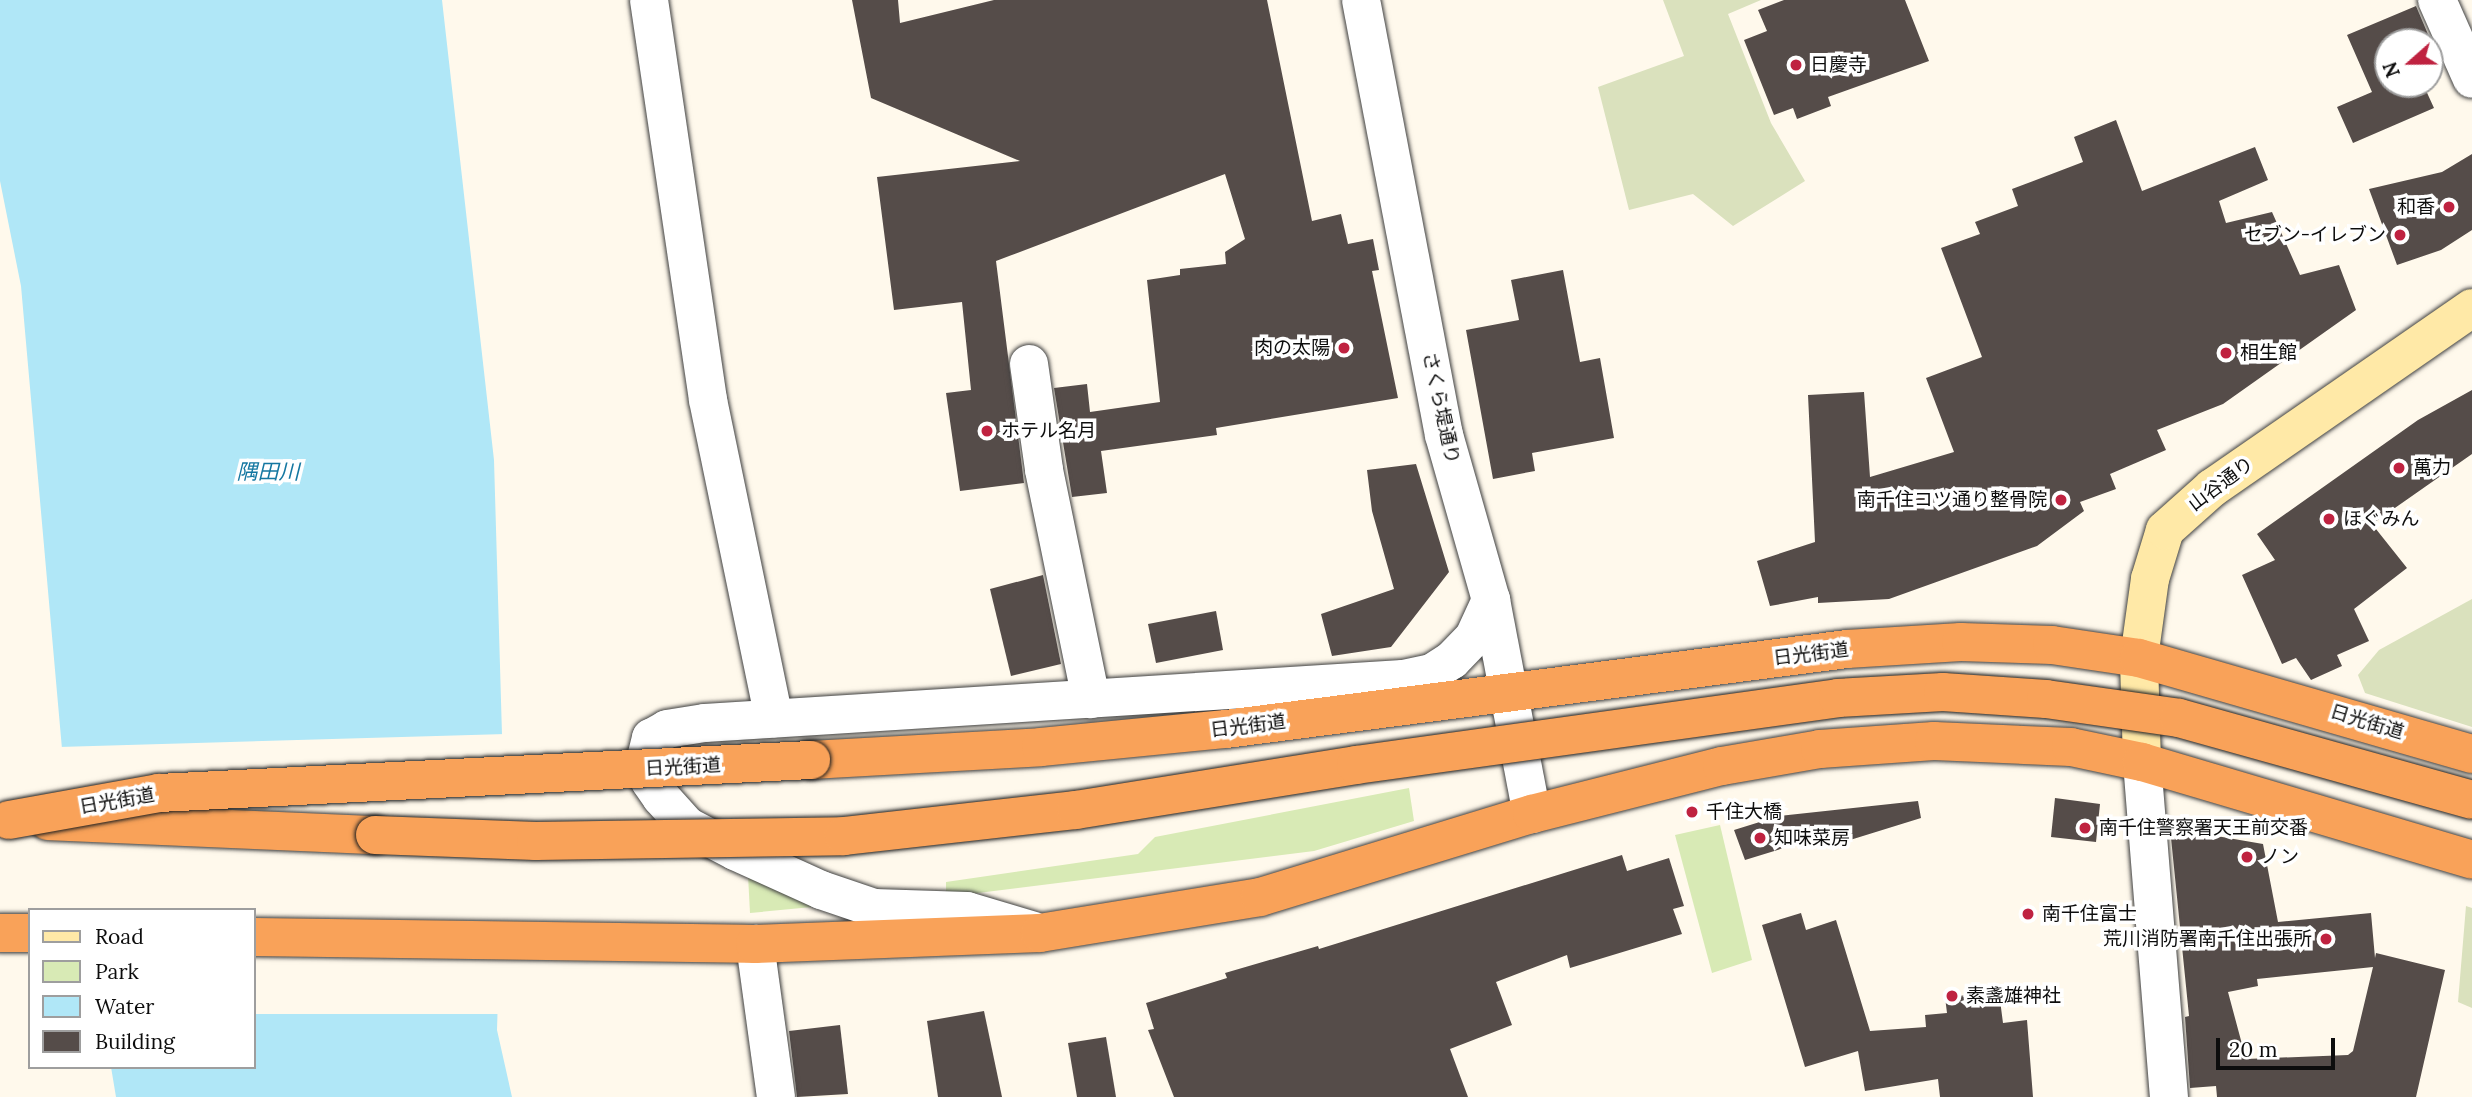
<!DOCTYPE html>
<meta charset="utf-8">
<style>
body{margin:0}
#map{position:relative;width:2472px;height:1097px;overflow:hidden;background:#fff9ec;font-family:Lora,"Noto Sans JP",serif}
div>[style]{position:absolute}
.green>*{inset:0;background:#d8eab5}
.cemetery>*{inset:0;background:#dae1bd}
.water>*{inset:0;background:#b0e7f7}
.pier>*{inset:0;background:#fff9ec}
.building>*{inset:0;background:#554c49}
.roads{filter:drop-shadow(0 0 2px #404040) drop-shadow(0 0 2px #404040)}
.minor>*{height:38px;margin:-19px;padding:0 19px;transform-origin:19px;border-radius:19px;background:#fff}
.tertiary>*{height:38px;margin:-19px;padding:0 19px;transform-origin:19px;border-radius:19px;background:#fff}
.secondary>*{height:38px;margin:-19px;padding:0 19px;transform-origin:19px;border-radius:19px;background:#ffe9a7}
.trunk>*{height:38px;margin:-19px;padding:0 19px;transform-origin:19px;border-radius:19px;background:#f9a259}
.bridges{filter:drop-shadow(0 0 2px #1e1e1e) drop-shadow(0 0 2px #1e1e1e)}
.trunk-bridge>*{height:38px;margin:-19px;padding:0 19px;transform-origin:19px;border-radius:19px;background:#f9a259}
.dots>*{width:19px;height:19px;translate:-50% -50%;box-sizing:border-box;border:4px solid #fff;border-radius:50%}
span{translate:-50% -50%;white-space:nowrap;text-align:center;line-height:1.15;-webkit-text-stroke:7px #fff;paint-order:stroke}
.poi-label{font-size:19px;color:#0d0d0d}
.left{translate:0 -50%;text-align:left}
.right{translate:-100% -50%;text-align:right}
.street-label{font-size:19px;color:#0d0d0d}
.water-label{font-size:21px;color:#1477a1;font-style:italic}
.legend{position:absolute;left:28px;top:908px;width:228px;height:161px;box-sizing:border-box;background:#fff;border:2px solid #9e9e9e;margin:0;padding:9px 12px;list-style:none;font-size:21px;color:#0d0d0d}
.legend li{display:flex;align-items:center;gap:14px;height:35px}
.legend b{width:35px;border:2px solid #9e9e9e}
.north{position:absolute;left:2374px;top:28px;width:70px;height:70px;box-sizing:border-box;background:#fff;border:2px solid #9e9e9e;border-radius:50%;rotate:249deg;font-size:19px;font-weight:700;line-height:28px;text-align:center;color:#0d0d0d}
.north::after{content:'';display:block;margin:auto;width:24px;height:32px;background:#bf2240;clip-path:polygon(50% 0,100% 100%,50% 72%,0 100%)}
.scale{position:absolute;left:2216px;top:1038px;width:119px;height:32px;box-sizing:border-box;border:4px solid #0d0d0d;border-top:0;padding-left:9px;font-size:21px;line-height:24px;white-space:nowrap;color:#0d0d0d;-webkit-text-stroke:5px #fff;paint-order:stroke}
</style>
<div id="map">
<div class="green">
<div style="clip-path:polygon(1409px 788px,1414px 821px,1314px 851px,946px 897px,946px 882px,1138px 854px,1155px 837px)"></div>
<div style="clip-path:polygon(1720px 825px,1752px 960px,1712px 973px,1675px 835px)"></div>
<div style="clip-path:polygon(748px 875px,812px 906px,812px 907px,750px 913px)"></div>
</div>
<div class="cemetery">
<div style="clip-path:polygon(1663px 0,1761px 0,1728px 14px,1771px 123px,1805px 181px,1733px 226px,1693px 194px,1629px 210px,1598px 87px,1684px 56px)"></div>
<div style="clip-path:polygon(2472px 599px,2472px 727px,2365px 693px,2358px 675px,2379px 650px)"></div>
<div style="clip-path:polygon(2466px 906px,2472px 908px,2472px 1008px,2458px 1002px)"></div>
</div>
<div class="water">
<div style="clip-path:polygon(0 0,442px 0,494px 460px,504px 803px,497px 1030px,512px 1097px,116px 1097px,111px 1067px,254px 1067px,254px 910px,62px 749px,21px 286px,0 181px)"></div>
</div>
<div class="pier">
<div style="clip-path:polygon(506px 734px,501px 1014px,254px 1014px,254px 910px,83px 910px,59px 747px)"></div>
</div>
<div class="building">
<div style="clip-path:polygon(852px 0,898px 0,900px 23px,994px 0,1267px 0,1312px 221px,1341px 214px,1348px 244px,1373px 239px,1379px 270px,1372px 271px,1398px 398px,1216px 428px,1217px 435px,1101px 451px,1107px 493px,1072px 497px,1054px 388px,1087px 384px,1090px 412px,1160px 402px,1147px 280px,1180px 275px,1180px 269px,1226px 264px,1225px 252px,1245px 239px,1225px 174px,996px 261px,1024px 483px,960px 491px,946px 393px,971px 390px,962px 302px,894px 310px,877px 177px,1020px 161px,871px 98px)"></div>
<div style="clip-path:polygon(1784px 0,1905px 0,1929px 61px,1828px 97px,1831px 106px,1797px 119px,1793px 108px,1774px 115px,1744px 40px,1767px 31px,1758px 10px)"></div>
<div style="clip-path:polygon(2416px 6px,2436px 53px,2430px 56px,2430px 42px,2388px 42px,2388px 84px,2423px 84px,2434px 108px,2353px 143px,2337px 107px,2372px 92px,2347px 35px)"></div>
<div style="clip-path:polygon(2116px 120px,2142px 191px,2255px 147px,2268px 180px,2219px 201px,2226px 223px,2272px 212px,2300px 275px,2339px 265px,2356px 310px,2223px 404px,2157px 430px,2166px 450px,2110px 474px,2116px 489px,2080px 502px,2084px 511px,2037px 546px,1889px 599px,1818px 603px,1818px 597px,1770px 606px,1757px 561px,1815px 542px,1808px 395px,1864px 392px,1870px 477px,1954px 452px,1926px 378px,1982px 357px,1941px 248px,1980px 234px,1975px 222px,2018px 206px,2012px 189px,2083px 162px,2074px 137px)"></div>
<div style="clip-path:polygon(2472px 154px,2472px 230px,2441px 250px,2397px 265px,2369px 189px,2442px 172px)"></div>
<div style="clip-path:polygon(1563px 270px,1580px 362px,1600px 358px,1614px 438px,1532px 453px,1535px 471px,1493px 479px,1466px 330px,1519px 320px,1511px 280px)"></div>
<div style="clip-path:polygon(2472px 390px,2472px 454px,2372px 524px,2407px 568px,2354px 609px,2369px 641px,2337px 655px,2342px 666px,2311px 680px,2296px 658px,2282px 664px,2242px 575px,2275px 560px,2257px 534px,2418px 420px)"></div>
<div style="clip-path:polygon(1416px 464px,1449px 572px,1391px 647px,1332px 656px,1321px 614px,1394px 589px,1372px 511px,1367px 470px)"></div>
<div style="clip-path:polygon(1043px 575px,1061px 664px,1011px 676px,990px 589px)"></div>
<div style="clip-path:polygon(1216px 611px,1223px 650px,1156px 663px,1148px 624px)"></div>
<div style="clip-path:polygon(2055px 798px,2100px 804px,2096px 842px,2051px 837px)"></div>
<div style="clip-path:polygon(1918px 801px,1921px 818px,1821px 849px,1816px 838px,1745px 860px,1734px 830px,1779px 816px)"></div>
<div style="clip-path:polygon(evenodd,2170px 828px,2263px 844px,2278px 922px,2371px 913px,2375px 958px,2376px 953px,2445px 970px,2416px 1097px,2217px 1097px,2216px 1086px,2190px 1088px,2185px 1017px,2189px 1016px,2170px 828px,2373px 967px,2353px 1051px,2348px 1055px,2246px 1059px,2228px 992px,2258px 986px,2257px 979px,2373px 967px)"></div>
<div style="clip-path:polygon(1622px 855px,1627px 871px,1669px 858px,1684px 906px,1673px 909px,1682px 934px,1570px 968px,1567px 955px,1496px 982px,1512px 1025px,1450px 1049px,1468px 1097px,1174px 1097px,1148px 1030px,1154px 1029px,1146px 1003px,1227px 978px,1225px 973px,1318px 946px,1319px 949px)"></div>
<div style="clip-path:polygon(1801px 913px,1806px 930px,1836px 920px,1870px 1031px,1926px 1027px,1925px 1015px,1947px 1013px,1945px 997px,1982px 994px,1983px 1001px,2000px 1000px,2003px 1023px,2027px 1020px,2033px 1097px,1940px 1097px,1938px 1079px,1865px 1091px,1858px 1051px,1805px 1067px,1762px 925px)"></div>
<div style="clip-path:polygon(984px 1011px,1002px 1097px,938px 1097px,927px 1021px)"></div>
<div style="clip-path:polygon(840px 1025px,848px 1094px,797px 1097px,789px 1031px)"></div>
<div style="clip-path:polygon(1106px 1037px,1116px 1097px,1077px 1097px,1068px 1043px)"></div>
</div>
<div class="roads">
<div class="minor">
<div style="left:649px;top:0;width:404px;rotate:81.6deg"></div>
<div style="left:708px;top:400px;width:325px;rotate:78.3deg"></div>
<div style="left:2437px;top:0;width:86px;rotate:66.1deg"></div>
<div style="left:1029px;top:364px;width:107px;rotate:81.9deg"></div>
<div style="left:1044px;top:470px;width:234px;rotate:78.4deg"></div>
<div style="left:1034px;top:931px;width:70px;rotate:-163.4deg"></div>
<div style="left:967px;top:911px;width:93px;rotate:-178.2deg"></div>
<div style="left:874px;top:908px;width:56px;rotate:-161.2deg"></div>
<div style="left:821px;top:890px;width:94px;rotate:-155.6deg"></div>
<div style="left:735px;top:851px;width:54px;rotate:-152.5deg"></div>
<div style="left:687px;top:826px;width:39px;rotate:-132deg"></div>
<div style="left:661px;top:797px;width:19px;rotate:-125deg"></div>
<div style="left:650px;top:781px;width:23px;rotate:-100deg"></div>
<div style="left:646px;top:758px;width:21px;rotate:-76deg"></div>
<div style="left:651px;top:738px;width:18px;rotate:-29deg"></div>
<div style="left:667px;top:729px;width:38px;rotate:-9deg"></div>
<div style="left:705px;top:723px;width:699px;rotate:-3.61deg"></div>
<div style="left:1403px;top:679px;width:30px;rotate:-12deg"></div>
<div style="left:1432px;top:673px;width:24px;rotate:-33deg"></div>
<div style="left:1452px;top:660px;width:32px;rotate:-46deg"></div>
<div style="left:1474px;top:637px;width:41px;rotate:-65.3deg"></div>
<div style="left:755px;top:944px;width:154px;rotate:82.2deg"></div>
</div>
<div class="tertiary">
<div style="left:1361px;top:0;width:443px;rotate:79.2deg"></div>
<div style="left:1444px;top:435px;width:172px;rotate:74.1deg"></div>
<div style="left:1491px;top:600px;width:218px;rotate:79.2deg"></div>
<div style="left:2142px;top:762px;width:336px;rotate:85.4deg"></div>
</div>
<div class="secondary">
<div style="left:2142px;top:762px;width:104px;rotate:-91.7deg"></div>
<div style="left:2139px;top:658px;width:80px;rotate:-82.1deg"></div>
<div style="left:2150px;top:579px;width:51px;rotate:-73deg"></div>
<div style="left:2165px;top:530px;width:63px;rotate:-41.8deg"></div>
<div style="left:2212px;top:488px;width:316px;rotate:-34.7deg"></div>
</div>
<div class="trunk">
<div style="left:811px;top:760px;width:230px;rotate:-3.2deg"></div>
<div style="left:1041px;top:747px;width:186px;rotate:-5.6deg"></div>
<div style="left:1226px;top:729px;width:626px;rotate:-7.34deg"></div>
<div style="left:1847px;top:649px;width:114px;rotate:-3.5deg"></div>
<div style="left:1961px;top:642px;width:91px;rotate:1.9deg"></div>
<div style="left:2052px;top:645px;width:88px;rotate:8.5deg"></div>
<div style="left:2139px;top:658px;width:347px;rotate:16.1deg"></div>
<div style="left:48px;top:821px;width:327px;rotate:2.5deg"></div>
<div style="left:0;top:933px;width:30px"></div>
<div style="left:254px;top:937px;width:501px;rotate:0.8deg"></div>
<div style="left:755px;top:944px;width:285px;rotate:-2.2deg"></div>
<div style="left:1040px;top:933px;width:223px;rotate:-9.3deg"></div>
<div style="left:1260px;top:897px;width:284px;rotate:-17deg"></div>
<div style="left:1532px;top:814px;width:196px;rotate:-14.2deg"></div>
<div style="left:1722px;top:766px;width:99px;rotate:-9.8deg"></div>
<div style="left:1820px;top:749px;width:114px;rotate:-4deg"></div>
<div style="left:1934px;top:741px;width:137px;rotate:2.5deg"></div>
<div style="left:2071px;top:747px;width:73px;rotate:11.9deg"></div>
<div style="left:2142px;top:762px;width:344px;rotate:16.5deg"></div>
</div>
</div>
<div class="bridges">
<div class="trunk-bridge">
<div style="left:9px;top:820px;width:152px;rotate:-10.2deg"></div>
<div style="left:159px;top:793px;width:653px;rotate:-2.9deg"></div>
<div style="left:375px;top:835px;width:161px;rotate:2.1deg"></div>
<div style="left:536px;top:841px;width:308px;rotate:-0.9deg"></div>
<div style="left:844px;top:836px;width:233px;rotate:-6.4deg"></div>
<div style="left:1076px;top:810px;width:284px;rotate:-9.1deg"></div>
<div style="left:1356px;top:765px;width:487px;rotate:-7.9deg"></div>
<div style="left:1838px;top:698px;width:105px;rotate:-3.3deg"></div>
<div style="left:1943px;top:692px;width:103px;rotate:3.9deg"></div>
<div style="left:2046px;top:699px;width:134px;rotate:8.1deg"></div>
<div style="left:2179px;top:718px;width:304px;rotate:15.6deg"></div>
</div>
</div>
<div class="dots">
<div style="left:1796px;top:65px;background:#bf2240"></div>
<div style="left:2449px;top:207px;background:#bf2240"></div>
<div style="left:2400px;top:235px;background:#bf2240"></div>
<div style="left:1344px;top:348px;background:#bf2240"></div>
<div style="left:2226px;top:353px;background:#bf2240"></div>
<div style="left:987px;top:431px;background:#bf2240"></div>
<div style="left:2399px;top:468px;background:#bf2240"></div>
<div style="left:2061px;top:500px;background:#bf2240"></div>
<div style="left:2329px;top:519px;background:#bf2240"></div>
<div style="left:1692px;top:812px;background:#bf2240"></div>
<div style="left:2085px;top:828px;background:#bf2240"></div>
<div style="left:1760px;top:838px;background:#bf2240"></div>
<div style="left:2247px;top:857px;background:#bf2240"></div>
<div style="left:2028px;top:914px;background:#bf2240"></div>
<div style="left:2326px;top:939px;background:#bf2240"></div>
<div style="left:1952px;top:996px;background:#bf2240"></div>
</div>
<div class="poi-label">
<span class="left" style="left:1810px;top:65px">日慶寺</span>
<span class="right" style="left:2435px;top:207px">和香</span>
<span class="right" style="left:2386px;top:235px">セブン-イレブン</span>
<span class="right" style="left:1330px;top:348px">肉の太陽</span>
<span class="left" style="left:2240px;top:353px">相生館</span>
<span class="left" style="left:1001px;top:431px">ホテル名月</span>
<span class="left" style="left:2413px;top:468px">萬力</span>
<span class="right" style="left:2047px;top:500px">南千住コツ通り整骨院</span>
<span class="left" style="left:2343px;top:519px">ほぐみん</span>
<span class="left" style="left:1706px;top:812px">千住大橋</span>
<span class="left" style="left:2099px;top:828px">南千住警察署天王前交番</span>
<span class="left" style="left:1774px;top:838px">知味菜房</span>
<span class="left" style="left:2261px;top:857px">ノン</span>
<span class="left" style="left:2042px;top:914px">南千住富士</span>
<span class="right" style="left:2312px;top:939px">荒川消防署南千住出張所</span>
<span class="left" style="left:1966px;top:996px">素盞雄神社</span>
</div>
<div class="street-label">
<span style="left:1441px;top:408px;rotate:78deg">さくら堤通り</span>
<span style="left:2221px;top:484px;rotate:-37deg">山谷通り</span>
<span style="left:1811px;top:654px;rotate:-7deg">日光街道</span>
<span style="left:2367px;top:722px;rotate:17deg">日光街道</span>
<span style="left:1248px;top:726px;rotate:-7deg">日光街道</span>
<span style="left:683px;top:767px;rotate:-3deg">日光街道</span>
<span style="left:117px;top:801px;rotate:-10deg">日光街道</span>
</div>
<div class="water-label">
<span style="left:268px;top:472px">隅田川</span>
</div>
<ul class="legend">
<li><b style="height:9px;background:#ffe9a7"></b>Road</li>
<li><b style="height:19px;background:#d8eab5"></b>Park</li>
<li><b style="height:19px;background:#b0e7f7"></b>Water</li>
<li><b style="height:19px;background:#554c49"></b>Building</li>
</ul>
<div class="north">N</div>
<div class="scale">20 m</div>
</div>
